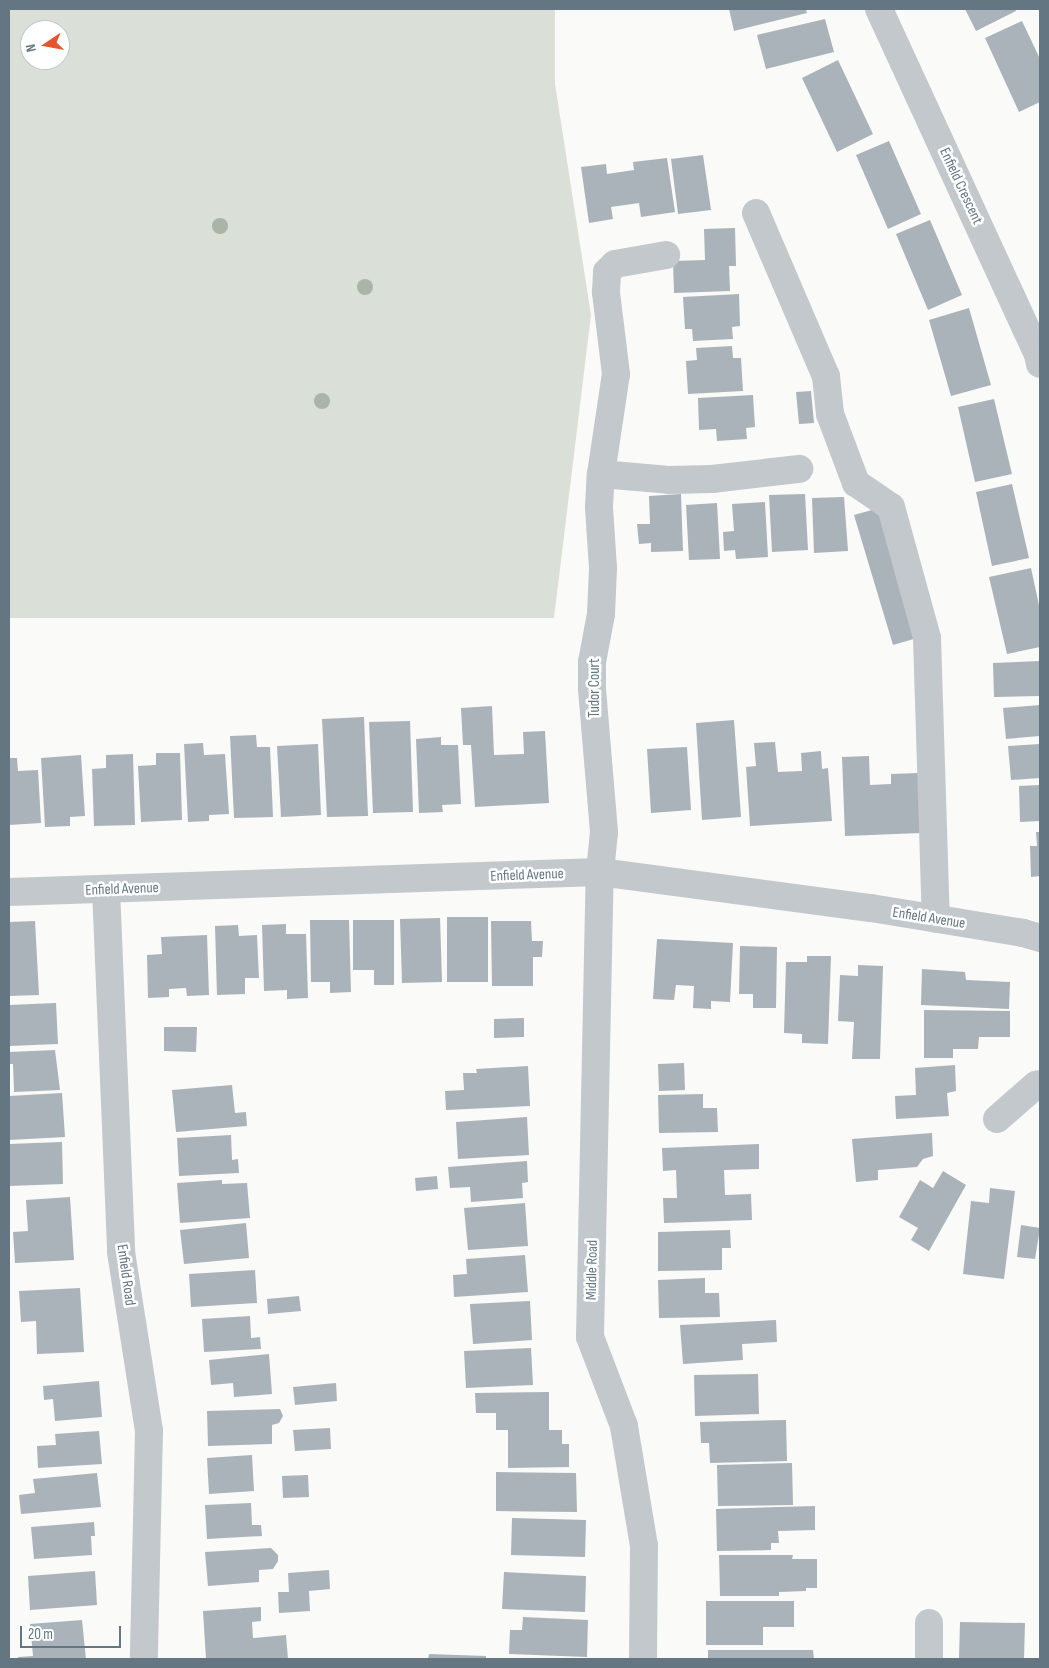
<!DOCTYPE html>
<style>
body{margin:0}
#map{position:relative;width:1049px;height:1668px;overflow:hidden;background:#fafaf8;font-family:"Sofia Sans Condensed",sans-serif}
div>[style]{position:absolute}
.green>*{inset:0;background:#dadfd7}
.building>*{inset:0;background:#aab3b9}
.minor>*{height:28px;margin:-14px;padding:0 14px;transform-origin:14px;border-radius:14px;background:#c3c8cc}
.trees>*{width:16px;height:16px;margin:-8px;border-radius:50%;background:#aab4a7}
span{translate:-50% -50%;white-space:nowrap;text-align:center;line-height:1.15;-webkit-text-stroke:5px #fff;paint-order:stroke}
.street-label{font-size:15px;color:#657683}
.frame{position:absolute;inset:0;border:10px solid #657683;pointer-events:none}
.north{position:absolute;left:20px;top:20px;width:50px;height:50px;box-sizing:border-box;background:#fff;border:1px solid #c1c8cd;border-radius:50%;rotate:258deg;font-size:14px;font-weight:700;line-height:20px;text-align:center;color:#657683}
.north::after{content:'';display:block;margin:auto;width:18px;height:22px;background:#e4572e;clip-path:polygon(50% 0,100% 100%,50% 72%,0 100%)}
.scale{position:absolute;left:20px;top:1626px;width:101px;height:22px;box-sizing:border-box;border:2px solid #657683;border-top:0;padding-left:6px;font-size:15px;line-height:18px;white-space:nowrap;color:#657683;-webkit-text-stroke:4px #fff;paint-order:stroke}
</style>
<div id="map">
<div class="green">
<div style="clip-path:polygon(evenodd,9px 9px,555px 9px,555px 84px,591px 315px,554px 618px,9px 618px,9px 9px,30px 30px,60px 30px,60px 60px,30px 60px,30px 30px)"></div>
</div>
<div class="building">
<div style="clip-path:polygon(729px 9px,806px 9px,807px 13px,734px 31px)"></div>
<div style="clip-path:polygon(965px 9px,1015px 9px,1016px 11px,976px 31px)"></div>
<div style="clip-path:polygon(825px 19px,834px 52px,766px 69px,757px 35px)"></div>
<div style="clip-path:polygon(1022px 21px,1040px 59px,1040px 102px,1019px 112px,985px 38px)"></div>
<div style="clip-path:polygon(838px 60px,873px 134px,837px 152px,802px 78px)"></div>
<div style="clip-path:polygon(889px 141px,921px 214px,888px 229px,856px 155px)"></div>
<div style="clip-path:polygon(703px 155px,711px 210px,678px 214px,671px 159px)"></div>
<div style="clip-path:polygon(667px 158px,675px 212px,641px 217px,639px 203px,611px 207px,613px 219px,589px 223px,581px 167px,606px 164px,607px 174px,634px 170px,633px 162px)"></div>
<div style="clip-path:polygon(930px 220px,962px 295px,928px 310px,896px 234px)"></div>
<div style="clip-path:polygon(735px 228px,736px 266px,729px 266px,730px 291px,674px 293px,673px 261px,705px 260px,704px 229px)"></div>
<div style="clip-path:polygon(739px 294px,740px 326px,732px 327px,733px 339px,693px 341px,692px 329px,685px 329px,683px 297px)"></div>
<div style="clip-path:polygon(969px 308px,991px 385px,951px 396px,929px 320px)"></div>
<div style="clip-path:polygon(732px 346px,733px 358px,741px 358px,743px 391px,688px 394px,686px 361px,697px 360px,696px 348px)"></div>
<div style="clip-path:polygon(811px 391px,814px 423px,799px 424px,796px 392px)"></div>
<div style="clip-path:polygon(753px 395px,755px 427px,746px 428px,747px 439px,717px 441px,716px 429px,699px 430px,698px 398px)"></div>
<div style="clip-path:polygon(994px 399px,1012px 474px,975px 482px,958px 407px)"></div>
<div style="clip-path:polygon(1012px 484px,1029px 558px,992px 566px,976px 492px)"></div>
<div style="clip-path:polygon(681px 494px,683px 551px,651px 552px,651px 543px,639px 544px,637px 524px,650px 524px,649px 496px)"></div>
<div style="clip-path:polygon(805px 494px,808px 550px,772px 552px,769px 495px)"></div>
<div style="clip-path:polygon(844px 497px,848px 551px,814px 553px,812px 498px)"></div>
<div style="clip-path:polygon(765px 502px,768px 557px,736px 559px,735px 550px,724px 551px,723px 532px,734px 531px,732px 504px)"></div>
<div style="clip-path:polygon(717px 503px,720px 559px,689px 560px,686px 505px)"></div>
<div style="clip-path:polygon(879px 508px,917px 638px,893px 645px,854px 515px)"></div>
<div style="clip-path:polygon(1031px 568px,1040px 610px,1040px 647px,1007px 654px,989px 577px)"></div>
<div style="clip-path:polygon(1040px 661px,1040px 696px,994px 697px,993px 663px)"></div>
<div style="clip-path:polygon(1040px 705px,1040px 736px,1006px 739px,1003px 708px)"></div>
<div style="clip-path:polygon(492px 706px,494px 755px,524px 754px,523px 732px,545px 731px,549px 803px,475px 807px,471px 745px,463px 745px,461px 708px)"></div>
<div style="clip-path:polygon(364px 717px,368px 816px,327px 817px,322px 719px)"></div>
<div style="clip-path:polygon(734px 720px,741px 817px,702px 820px,696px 723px)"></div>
<div style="clip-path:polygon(410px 721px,413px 812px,373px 813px,369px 722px)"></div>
<div style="clip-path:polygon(256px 735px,257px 747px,270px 747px,273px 817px,234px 818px,230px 736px)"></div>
<div style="clip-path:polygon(441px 737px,441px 745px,458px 745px,461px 804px,442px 805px,443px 812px,419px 813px,416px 739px)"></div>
<div style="clip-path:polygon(775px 742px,778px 772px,802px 771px,801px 753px,821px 751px,822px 769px,828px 768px,832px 821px,750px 826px,746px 767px,756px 766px,754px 743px)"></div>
<div style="clip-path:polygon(203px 743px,204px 755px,225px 754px,229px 814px,209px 815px,209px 821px,188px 822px,184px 744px)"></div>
<div style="clip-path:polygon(318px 744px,321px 815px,281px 817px,277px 746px)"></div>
<div style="clip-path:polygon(1040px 744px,1040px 778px,1011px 780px,1008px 746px)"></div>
<div style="clip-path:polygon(687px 747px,691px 810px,651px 813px,647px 749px)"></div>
<div style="clip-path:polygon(156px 753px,180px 753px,182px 820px,141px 822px,138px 766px,156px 765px)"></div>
<div style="clip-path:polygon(133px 754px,135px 825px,94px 826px,92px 769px,106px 768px,106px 755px)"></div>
<div style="clip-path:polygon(81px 755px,85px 816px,70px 817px,70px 826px,45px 827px,41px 758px)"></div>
<div style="clip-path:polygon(869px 756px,870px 785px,891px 784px,891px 774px,919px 773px,921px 833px,845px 836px,842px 757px)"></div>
<div style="clip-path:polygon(9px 758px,17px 758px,18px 771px,38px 770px,41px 823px,9px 825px)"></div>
<div style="clip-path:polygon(1040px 785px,1040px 821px,1020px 822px,1019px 786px)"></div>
<div style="clip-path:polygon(1036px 832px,1040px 832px,1040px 876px,1031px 877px,1030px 846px,1037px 846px)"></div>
<div style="clip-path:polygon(447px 917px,488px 917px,488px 982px,447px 982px)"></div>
<div style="clip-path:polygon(440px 918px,442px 982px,402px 983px,400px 919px)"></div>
<div style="clip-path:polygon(310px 920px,349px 920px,351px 992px,330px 993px,330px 982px,311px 982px)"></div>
<div style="clip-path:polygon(353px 920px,394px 920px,394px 985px,374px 985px,374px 970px,353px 970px)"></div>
<div style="clip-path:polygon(35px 921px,39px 995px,9px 996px,9px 922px)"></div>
<div style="clip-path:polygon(491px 921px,531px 921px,532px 941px,543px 941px,542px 957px,533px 957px,533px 986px,492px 986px)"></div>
<div style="clip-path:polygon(286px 924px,286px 934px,306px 934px,308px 998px,287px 999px,287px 990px,264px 991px,262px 925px)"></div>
<div style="clip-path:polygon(238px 925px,239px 936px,257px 935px,259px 978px,245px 978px,245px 994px,217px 995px,215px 926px)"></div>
<div style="clip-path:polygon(207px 935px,209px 995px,187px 996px,186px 988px,169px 989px,169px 997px,148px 998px,147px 955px,162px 954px,161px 937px)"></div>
<div style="clip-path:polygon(657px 939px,733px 943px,730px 1002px,711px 1001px,711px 1009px,693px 1008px,694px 986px,676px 985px,674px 1000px,653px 999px)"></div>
<div style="clip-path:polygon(740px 946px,777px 947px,776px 1008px,753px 1008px,753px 994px,739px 994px)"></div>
<div style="clip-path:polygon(807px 956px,831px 956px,828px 1044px,802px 1043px,802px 1034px,784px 1033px,786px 962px,807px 962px)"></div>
<div style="clip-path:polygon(858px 965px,883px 966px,880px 1059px,852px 1059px,854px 1022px,838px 1021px,840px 975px,858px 976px)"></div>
<div style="clip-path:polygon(922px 969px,965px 972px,966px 980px,1010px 982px,1009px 1009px,921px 1005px)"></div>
<div style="clip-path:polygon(56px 1003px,58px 1044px,10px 1046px,9px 1005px)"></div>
<div style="clip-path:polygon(924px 1010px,1010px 1011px,1010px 1037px,979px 1037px,978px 1049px,953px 1049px,953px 1058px,924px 1058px)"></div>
<div style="clip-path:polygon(524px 1018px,524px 1037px,494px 1038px,494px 1019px)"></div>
<div style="clip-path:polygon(164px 1027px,197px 1027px,196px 1052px,164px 1051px)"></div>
<div style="clip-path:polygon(55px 1050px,60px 1090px,14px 1092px,13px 1064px,9px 1064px,9px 1052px)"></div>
<div style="clip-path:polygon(684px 1063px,685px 1090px,659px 1091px,658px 1064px)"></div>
<div style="clip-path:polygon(955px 1065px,956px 1091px,947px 1093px,949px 1116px,896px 1119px,895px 1096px,916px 1095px,915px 1068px)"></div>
<div style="clip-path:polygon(528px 1066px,530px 1106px,446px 1110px,445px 1091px,464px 1090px,463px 1073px,477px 1073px,476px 1069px)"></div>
<div style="clip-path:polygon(232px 1085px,235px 1113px,246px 1112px,247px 1126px,176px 1132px,172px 1090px)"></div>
<div style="clip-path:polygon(62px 1093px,65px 1137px,9px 1140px,9px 1096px)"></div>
<div style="clip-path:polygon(703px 1094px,703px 1108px,717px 1108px,718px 1132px,659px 1133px,658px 1095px)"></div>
<div style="clip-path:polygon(527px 1117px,529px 1155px,458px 1159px,456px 1122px)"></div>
<div style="clip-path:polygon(932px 1133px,933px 1156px,923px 1159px,917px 1167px,878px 1170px,878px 1180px,856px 1182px,852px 1139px)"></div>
<div style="clip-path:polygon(231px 1135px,232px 1160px,238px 1159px,239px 1173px,179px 1176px,177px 1138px)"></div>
<div style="clip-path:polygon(62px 1142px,63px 1184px,9px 1186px,9px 1144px)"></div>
<div style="clip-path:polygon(759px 1144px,759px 1169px,724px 1170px,725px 1195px,751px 1194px,752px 1220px,664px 1223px,663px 1198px,677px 1198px,676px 1170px,663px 1171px,662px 1148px)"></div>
<div style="clip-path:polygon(527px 1161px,528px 1182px,522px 1183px,523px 1198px,471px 1202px,470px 1187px,450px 1188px,448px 1167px)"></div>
<div style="clip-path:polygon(943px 1171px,966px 1185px,929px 1251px,911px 1240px,918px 1228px,899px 1217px,920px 1180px,933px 1188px)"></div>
<div style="clip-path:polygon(437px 1176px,438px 1189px,416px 1191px,415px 1178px)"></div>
<div style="clip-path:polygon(222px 1180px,222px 1184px,247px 1183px,250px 1218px,180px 1223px,177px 1183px)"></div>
<div style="clip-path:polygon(990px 1188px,1015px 1191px,1004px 1279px,963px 1274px,971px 1201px,989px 1203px)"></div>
<div style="clip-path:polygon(70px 1197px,74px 1260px,15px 1263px,13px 1232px,28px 1231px,26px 1200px)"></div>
<div style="clip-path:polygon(525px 1203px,528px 1246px,468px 1250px,464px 1208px)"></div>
<div style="clip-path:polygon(246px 1223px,249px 1258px,184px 1264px,180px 1230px)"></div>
<div style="clip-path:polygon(1021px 1225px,1040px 1228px,1035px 1259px,1017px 1257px)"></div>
<div style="clip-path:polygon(730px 1230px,731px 1248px,722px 1248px,722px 1270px,658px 1271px,658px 1232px)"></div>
<div style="clip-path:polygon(525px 1255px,528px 1292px,454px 1297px,453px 1275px,467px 1274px,466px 1259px)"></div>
<div style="clip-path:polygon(255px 1270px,257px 1303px,191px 1307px,189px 1274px)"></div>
<div style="clip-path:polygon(705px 1278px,705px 1293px,719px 1293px,720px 1317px,659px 1318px,658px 1280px)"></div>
<div style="clip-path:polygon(80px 1288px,84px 1352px,37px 1354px,36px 1321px,21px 1322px,19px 1291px)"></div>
<div style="clip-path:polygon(299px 1296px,301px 1311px,268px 1314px,267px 1299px)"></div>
<div style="clip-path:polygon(530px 1301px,532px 1340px,473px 1344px,470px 1304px)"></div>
<div style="clip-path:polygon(250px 1316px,251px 1338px,260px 1337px,261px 1349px,204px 1352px,202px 1319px)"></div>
<div style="clip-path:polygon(776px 1320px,777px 1342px,742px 1344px,743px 1360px,683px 1364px,680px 1325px)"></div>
<div style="clip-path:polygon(531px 1348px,533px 1385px,466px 1388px,464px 1351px)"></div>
<div style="clip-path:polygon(269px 1354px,272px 1394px,234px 1397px,233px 1383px,211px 1385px,209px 1360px)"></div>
<div style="clip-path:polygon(758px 1374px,759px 1414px,695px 1416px,694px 1375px)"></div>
<div style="clip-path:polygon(99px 1381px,102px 1417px,55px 1421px,53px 1399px,44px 1400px,43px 1386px)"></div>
<div style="clip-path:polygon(336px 1383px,337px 1401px,295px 1405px,293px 1387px)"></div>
<div style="clip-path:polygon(549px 1392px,549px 1430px,562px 1430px,562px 1444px,569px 1444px,569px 1467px,508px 1468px,508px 1430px,496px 1430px,496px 1413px,476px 1413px,475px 1393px)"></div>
<div style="clip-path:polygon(280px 1409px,283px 1416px,279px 1423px,272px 1425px,272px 1444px,208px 1446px,207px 1411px)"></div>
<div style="clip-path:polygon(786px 1420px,787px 1461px,710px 1463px,709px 1443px,701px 1443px,700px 1422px)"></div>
<div style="clip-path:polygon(330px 1428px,331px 1449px,295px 1451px,293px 1430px)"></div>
<div style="clip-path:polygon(99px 1431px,102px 1464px,38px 1468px,37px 1446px,56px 1445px,55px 1434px)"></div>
<div style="clip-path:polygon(252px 1455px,254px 1491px,209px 1494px,207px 1458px)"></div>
<div style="clip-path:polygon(792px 1463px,793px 1505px,718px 1506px,717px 1465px)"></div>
<div style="clip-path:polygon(496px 1472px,576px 1473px,577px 1512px,496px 1511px)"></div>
<div style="clip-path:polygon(97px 1473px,101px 1507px,21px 1514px,19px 1495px,35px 1493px,33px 1479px)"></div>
<div style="clip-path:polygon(308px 1475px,309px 1497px,283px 1498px,282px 1476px)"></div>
<div style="clip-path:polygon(251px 1503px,252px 1525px,261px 1525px,262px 1536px,207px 1539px,205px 1505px)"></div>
<div style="clip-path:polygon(815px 1506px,815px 1530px,778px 1531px,779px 1543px,771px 1543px,771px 1550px,717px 1551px,716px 1509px)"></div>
<div style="clip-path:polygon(512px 1518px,586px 1520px,585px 1557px,511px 1555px)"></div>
<div style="clip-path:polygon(94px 1522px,95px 1536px,91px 1536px,92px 1555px,34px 1559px,31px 1527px)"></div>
<div style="clip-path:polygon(271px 1548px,278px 1555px,278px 1561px,273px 1569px,259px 1570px,259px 1582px,208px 1586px,205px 1552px)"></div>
<div style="clip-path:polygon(719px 1555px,793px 1555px,792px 1559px,817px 1559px,817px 1588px,806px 1588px,806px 1591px,779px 1592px,779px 1596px,720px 1596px)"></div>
<div style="clip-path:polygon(329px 1570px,330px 1589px,309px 1591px,310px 1611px,279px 1613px,278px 1592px,289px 1592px,288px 1573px)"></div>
<div style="clip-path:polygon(95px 1571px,97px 1605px,30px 1610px,28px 1576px)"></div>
<div style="clip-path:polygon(504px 1572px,586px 1576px,585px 1612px,502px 1609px)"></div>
<div style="clip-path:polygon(706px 1601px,794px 1601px,794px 1627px,763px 1627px,763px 1645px,706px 1645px)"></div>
<div style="clip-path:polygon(261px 1607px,261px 1621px,252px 1622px,253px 1638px,286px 1635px,288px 1659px,206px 1659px,203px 1611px)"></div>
<div style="clip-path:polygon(523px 1617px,588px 1620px,587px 1657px,509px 1654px,510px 1630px,522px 1630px)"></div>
<div style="clip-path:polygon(82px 1620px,86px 1659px,18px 1659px,18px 1657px,33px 1656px,30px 1624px)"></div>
<div style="clip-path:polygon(960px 1622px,1025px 1623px,1024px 1659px,959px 1659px)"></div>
<div style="clip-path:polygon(708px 1650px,813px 1650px,814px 1659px,708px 1659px)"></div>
<div style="clip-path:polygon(429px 1654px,486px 1656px,486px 1659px,428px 1659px)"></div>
</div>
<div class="minor">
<div style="left:879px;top:9px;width:380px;rotate:65.3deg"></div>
<div style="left:1038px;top:354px;width:10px;rotate:79deg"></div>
<div style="left:756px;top:213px;width:177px;rotate:66.8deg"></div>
<div style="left:826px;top:376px;width:38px;rotate:84deg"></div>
<div style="left:830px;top:414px;width:74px;rotate:69.4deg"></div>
<div style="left:856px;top:483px;width:42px;rotate:34.4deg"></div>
<div style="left:891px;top:507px;width:136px;rotate:74.6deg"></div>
<div style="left:927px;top:638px;width:281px;rotate:88.2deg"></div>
<div style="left:601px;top:474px;width:68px;rotate:5deg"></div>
<div style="left:669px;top:480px;width:43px;rotate:-1.3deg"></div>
<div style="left:712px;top:479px;width:88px;rotate:-6.6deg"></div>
<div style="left:106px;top:889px;width:363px;rotate:87.6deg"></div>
<div style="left:121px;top:1252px;width:181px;rotate:81.1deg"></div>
<div style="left:149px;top:1431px;width:228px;rotate:91.3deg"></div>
<div style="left:9px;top:892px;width:591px;rotate:-1.94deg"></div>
<div style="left:600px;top:872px;width:273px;rotate:7.6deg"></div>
<div style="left:871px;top:908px;width:154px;rotate:9.3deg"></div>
<div style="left:1023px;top:933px;width:18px;rotate:16deg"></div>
<div style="left:997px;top:1119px;width:52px;rotate:-41.1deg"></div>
<div style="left:1036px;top:1085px;width:4px;rotate:-14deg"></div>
<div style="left:643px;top:1659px;width:113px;rotate:-89.5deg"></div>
<div style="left:644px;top:1546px;width:122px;rotate:-99.5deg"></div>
<div style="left:624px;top:1426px;width:95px;rotate:-110.9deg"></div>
<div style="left:590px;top:1337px;width:465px;rotate:-88.8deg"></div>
<div style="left:600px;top:872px;width:40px;rotate:-84.3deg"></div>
<div style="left:604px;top:832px;width:144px;rotate:-94.8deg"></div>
<div style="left:592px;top:688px;width:26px;rotate:-90deg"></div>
<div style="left:592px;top:662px;width:49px;rotate:-79.4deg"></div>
<div style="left:601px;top:614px;width:46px;rotate:-87.5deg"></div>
<div style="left:603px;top:568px;width:61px;rotate:-93.8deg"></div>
<div style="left:599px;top:507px;width:33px;rotate:-87deg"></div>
<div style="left:601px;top:474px;width:101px;rotate:-81.5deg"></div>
<div style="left:616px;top:374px;width:83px;rotate:-97deg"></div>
<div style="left:606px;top:292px;width:20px;rotate:-87deg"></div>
<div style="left:607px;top:272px;width:11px;rotate:-45deg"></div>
<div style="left:615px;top:264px;width:52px;rotate:-10deg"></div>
<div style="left:929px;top:1659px;width:36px;rotate:-90deg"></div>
</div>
<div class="trees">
<div style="left:220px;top:226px"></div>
<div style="left:365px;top:287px"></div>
<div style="left:322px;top:401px"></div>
</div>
<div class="street-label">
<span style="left:961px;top:186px;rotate:65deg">Enfield Crescent</span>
<span style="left:595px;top:688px;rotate:-90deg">Tudor Court</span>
<span style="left:527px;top:875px;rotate:-2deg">Enfield Avenue</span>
<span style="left:122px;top:889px;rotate:-2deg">Enfield Avenue</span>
<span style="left:929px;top:918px;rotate:9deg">Enfield Avenue</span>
<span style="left:592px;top:1270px;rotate:-89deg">Middle Road</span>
<span style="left:126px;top:1275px;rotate:82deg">Enfield Road</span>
</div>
<div class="frame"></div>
<div class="north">N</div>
<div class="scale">20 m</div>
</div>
